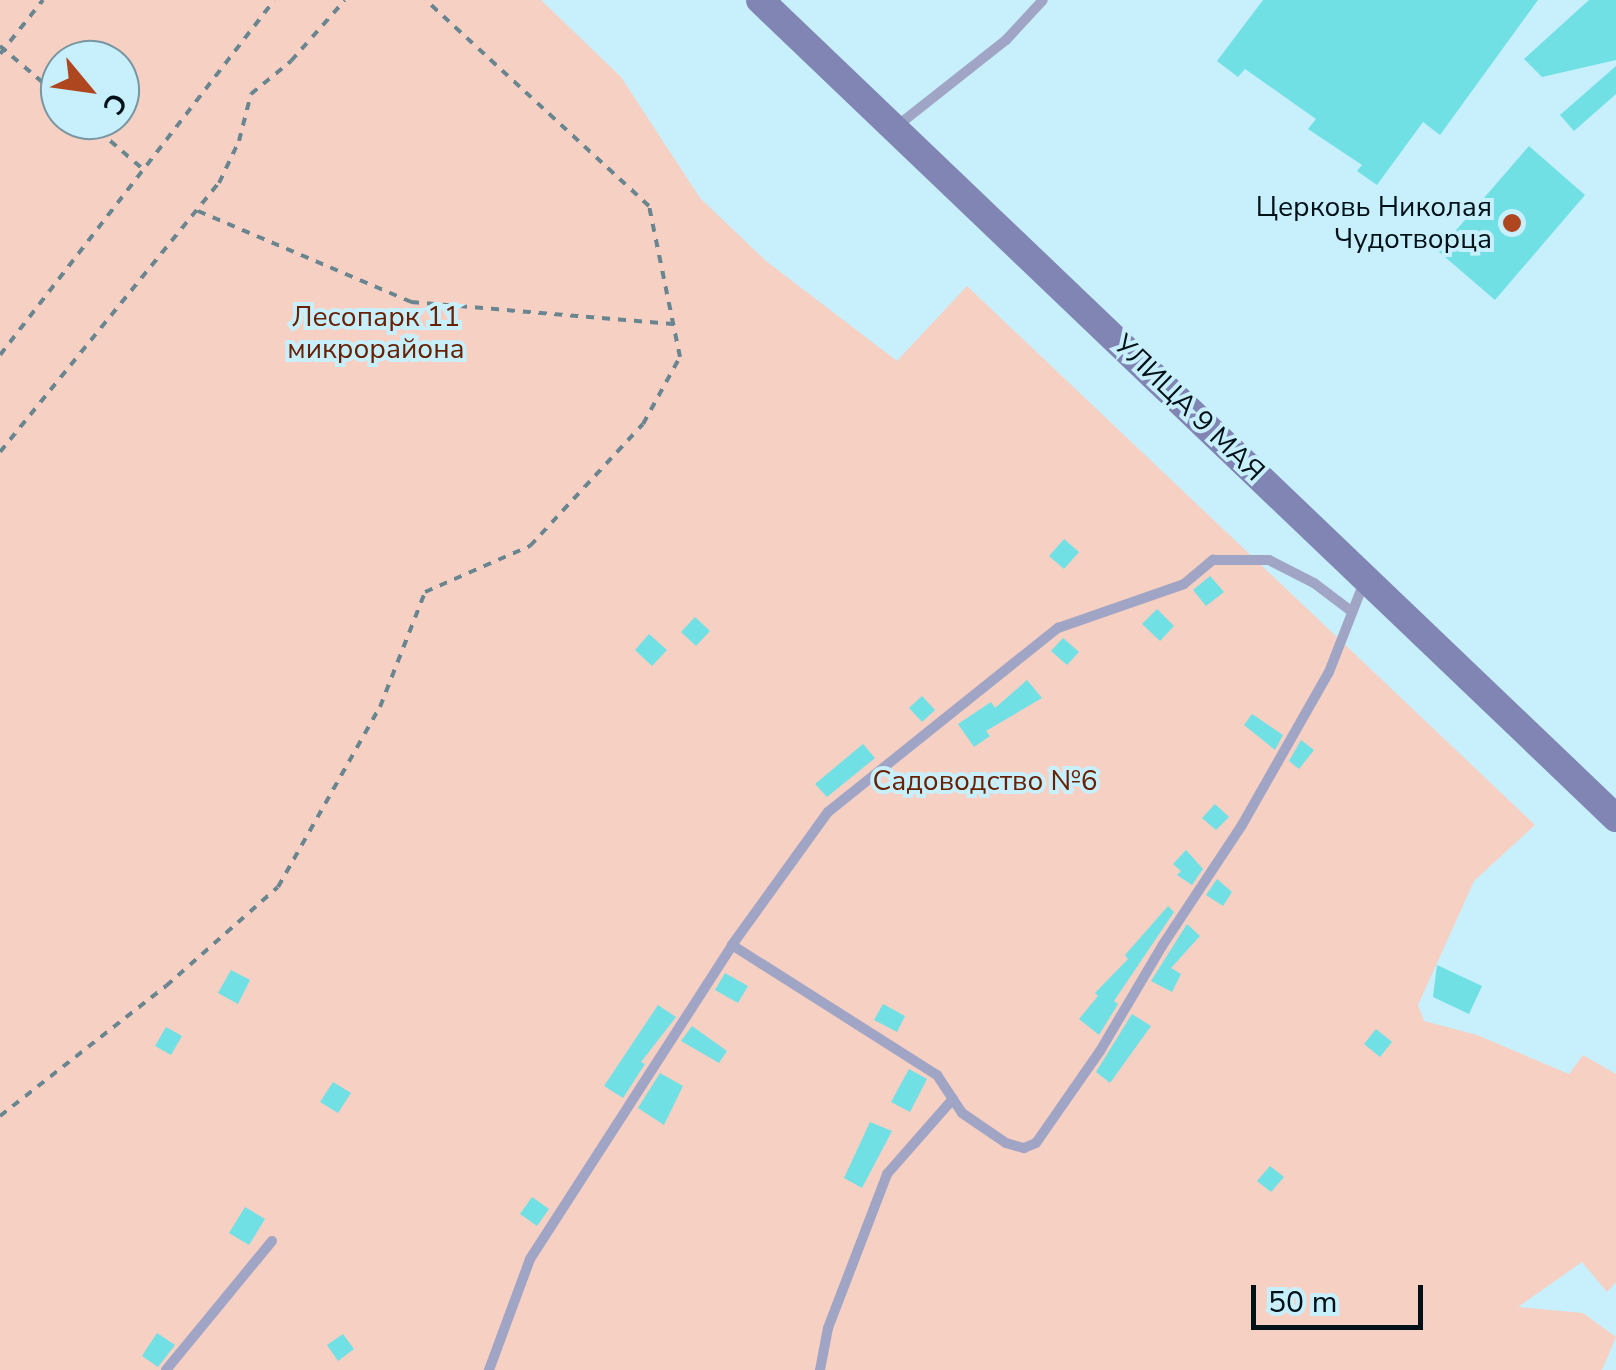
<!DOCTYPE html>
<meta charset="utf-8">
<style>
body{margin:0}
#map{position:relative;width:1616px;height:1370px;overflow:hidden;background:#c8effc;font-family:"Nunito Sans",sans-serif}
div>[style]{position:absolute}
.green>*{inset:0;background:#f6d0c3}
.building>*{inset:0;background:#70e0e5}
.path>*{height:4px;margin-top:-2px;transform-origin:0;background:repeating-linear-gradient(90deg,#698690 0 8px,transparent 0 16px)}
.lane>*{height:10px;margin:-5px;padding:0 5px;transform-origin:5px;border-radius:5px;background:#a1a5c5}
.secondary>*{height:28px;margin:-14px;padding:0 14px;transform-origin:14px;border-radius:14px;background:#8085b3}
.dots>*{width:28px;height:28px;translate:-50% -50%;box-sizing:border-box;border:5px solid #c8effc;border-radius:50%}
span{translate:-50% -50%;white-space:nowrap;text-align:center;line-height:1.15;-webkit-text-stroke:8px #c8effc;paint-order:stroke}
.poi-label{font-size:28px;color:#001118}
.right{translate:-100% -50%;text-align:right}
.park-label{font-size:28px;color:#672205}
.street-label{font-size:28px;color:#001118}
.north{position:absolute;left:40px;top:40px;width:100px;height:100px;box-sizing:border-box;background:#c8effc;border:2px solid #7896a1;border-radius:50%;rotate:119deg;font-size:28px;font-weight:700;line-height:40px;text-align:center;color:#001118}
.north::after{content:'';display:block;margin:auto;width:35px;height:45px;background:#ae4720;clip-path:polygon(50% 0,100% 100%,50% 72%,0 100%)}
.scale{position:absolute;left:1251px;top:1285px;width:172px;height:45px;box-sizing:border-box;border:5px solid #001118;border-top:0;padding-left:12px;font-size:30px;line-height:35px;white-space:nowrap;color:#001118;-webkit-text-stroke:8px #c8effc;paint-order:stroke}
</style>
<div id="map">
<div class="green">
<div style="clip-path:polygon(evenodd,0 0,541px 0,621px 77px,700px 198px,766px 261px,897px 361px,967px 286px,1535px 825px,1474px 881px,1418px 1005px,1424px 1021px,1477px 1035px,1569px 1074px,1583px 1055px,1616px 1074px,1616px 1282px,1607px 1292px,1582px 1262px,1518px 1307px,1583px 1313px,1616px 1337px,1602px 1370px,0 1370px,0 0,60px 60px,120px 60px,120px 120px,60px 120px,60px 60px)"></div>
</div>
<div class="building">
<div style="clip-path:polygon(1263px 0,1538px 0,1440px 135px,1423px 122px,1377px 185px,1357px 171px,1362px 165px,1308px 129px,1316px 119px,1245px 69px,1238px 77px,1217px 61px)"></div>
<div style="clip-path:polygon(1589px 0,1616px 0,1616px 60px,1542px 77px,1524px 59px)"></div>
<div style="clip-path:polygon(1616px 66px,1616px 94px,1574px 131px,1560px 115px)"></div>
<div style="clip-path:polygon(1529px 146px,1585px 195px,1495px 300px,1438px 251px)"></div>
<div style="clip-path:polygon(1064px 539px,1079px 552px,1064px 569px,1049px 556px)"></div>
<div style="clip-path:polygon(1210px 576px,1224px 592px,1206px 606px,1193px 590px)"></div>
<div style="clip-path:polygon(1157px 609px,1174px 626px,1160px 641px,1142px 624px)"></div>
<div style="clip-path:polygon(695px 617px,710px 631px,696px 646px,681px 632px)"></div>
<div style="clip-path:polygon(649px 634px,667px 650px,652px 666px,635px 650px)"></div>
<div style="clip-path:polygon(1063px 638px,1079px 652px,1067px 665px,1051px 651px)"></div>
<div style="clip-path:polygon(1027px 680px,1042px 698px,986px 731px,990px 736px,974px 747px,958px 724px,991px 702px,995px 708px)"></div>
<div style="clip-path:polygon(922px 696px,935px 710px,922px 722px,909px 708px)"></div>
<div style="clip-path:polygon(1252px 714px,1283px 735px,1275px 750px,1244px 725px)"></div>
<div style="clip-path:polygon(1301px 740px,1314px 750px,1299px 769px,1289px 761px)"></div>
<div style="clip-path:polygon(863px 744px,875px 758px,827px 797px,815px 784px)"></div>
<div style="clip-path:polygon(1215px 804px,1229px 817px,1216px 830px,1202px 818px)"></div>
<div style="clip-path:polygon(1186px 850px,1203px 869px,1192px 885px,1177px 875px,1181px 871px,1173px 864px)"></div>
<div style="clip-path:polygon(1217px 879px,1232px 892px,1223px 906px,1206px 895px)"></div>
<div style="clip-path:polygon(1168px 906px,1174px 912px,1114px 1001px,1118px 1004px,1099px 1035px,1079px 1019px,1098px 996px,1095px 993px,1128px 959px,1125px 955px)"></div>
<div style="clip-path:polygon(1187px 924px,1200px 936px,1171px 968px,1181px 974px,1172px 992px,1151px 981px)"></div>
<div style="clip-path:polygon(1437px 965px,1482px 986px,1469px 1014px,1433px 997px)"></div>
<div style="clip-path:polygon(231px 970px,250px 980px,238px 1004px,218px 993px)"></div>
<div style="clip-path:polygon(725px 973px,748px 986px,738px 1003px,715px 990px)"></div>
<div style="clip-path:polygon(883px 1004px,905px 1016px,897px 1032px,874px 1020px)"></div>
<div style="clip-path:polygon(658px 1005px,676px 1017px,641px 1062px,645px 1064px,623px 1098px,604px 1086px)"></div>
<div style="clip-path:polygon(1132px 1014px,1151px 1026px,1110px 1083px,1096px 1072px)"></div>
<div style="clip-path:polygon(692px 1026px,727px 1051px,719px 1063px,681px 1041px)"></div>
<div style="clip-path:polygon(166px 1027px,182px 1036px,171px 1055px,155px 1046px)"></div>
<div style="clip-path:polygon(1376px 1029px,1392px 1042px,1380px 1057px,1364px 1044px)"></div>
<div style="clip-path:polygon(909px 1069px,927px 1079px,910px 1112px,891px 1102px)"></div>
<div style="clip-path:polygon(660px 1073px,683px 1086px,664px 1125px,638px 1108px)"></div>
<div style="clip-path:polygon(333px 1082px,351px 1093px,338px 1113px,320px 1102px)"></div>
<div style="clip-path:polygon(870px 1122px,892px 1131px,862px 1188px,844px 1178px)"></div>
<div style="clip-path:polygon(1270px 1166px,1284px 1177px,1271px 1192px,1257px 1181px)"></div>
<div style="clip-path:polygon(532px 1197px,549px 1209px,537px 1226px,520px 1214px)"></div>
<div style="clip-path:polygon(245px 1207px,265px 1219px,249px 1245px,229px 1233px)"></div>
<div style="clip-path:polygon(157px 1333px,175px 1345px,158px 1367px,142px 1356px)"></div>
<div style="clip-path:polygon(343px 1334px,354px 1349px,338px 1361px,327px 1345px)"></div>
</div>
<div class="path">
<div style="left:0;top:46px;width:79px;rotate:40.4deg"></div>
<div style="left:0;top:54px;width:69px;rotate:-51.5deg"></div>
<div style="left:86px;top:120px;width:75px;rotate:40.7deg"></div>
<div style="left:198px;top:211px;width:232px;rotate:23.1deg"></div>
<div style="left:411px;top:302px;width:263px;rotate:4.8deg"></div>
<div style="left:0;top:355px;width:448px;rotate:-52.3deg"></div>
<div style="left:0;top:452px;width:347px;rotate:-50.9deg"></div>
<div style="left:219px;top:183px;width:47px;rotate:-64.5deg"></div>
<div style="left:239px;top:141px;width:49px;rotate:-75.7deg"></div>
<div style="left:251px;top:94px;width:52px;rotate:-39.5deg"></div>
<div style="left:291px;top:61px;width:81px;rotate:-48.5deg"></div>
<div style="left:0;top:1116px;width:211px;rotate:-38.1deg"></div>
<div style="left:166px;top:986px;width:149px;rotate:-41.5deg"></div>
<div style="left:278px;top:887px;width:207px;rotate:-60.5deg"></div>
<div style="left:380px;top:707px;width:123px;rotate:-68.6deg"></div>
<div style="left:425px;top:592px;width:115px;rotate:-23.7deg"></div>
<div style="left:530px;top:546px;width:166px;rotate:-47.2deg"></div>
<div style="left:643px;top:424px;width:77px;rotate:-61.1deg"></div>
<div style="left:680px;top:357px;width:154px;rotate:-101.6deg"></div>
<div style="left:649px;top:206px;width:304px;rotate:-137.3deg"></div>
</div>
<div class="lane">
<div style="left:897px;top:126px;width:139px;rotate:-38.3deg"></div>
<div style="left:1006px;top:40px;width:54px;rotate:-47.2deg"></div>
<div style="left:732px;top:945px;width:164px;rotate:-54.2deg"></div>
<div style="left:828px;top:812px;width:295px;rotate:-38.7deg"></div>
<div style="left:1058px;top:628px;width:133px;rotate:-19.2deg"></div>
<div style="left:1184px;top:584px;width:38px;rotate:-40deg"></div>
<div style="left:1213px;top:560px;width:56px"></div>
<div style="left:1269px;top:560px;width:51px;rotate:27.1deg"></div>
<div style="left:1314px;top:583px;width:46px;rotate:37.1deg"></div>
<div style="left:166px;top:1370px;width:167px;rotate:-50.6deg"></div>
<div style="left:489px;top:1370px;width:118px;rotate:-69.7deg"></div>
<div style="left:530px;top:1259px;width:373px;rotate:-57.2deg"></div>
<div style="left:732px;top:945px;width:243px;rotate:32.4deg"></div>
<div style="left:937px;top:1075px;width:45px;rotate:56.7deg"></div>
<div style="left:962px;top:1113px;width:53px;rotate:34.3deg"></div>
<div style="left:1006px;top:1143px;width:19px;rotate:16deg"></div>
<div style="left:1024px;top:1148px;width:13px;rotate:-23deg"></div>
<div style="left:1036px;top:1143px;width:112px;rotate:-55.2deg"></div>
<div style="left:1100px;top:1051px;width:122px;rotate:-59.4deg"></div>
<div style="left:1162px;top:946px;width:145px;rotate:-56.5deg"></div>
<div style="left:1242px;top:825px;width:176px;rotate:-60.4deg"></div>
<div style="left:1329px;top:672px;width:97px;rotate:-68.7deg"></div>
<div style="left:820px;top:1370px;width:43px;rotate:-79.2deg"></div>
<div style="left:828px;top:1328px;width:165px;rotate:-69deg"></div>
<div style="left:887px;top:1174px;width:100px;rotate:-48.7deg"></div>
</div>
<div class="secondary">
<div style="left:760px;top:0;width:1184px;rotate:43.7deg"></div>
</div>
<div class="dots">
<div style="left:1512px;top:223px;background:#ae4720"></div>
</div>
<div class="poi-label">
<span class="right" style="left:1492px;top:223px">Церковь Николая<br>Чудотворца</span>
</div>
<div class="park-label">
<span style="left:376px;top:333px">Лесопарк 11<br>микрорайона</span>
<span style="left:985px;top:781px">Садоводство №6</span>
</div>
<div class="street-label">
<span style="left:1189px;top:408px;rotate:44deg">УЛИЦА 9 МАЯ</span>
</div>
<div class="north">С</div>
<div class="scale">50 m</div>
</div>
